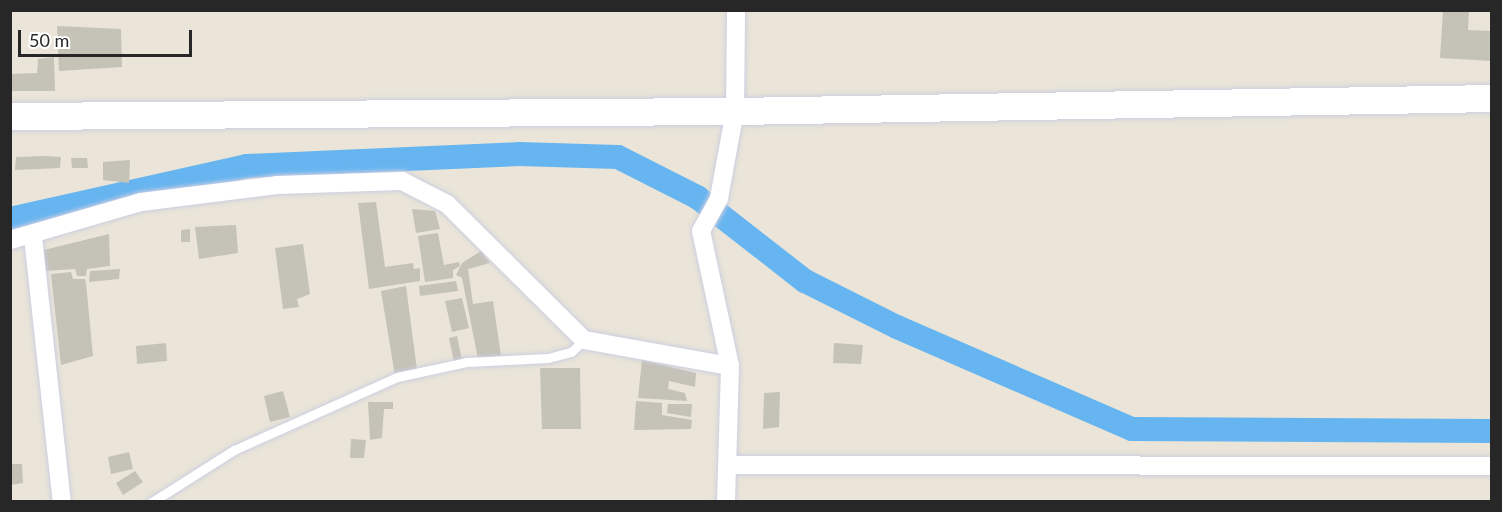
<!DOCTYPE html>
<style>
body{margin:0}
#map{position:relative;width:1502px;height:512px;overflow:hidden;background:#eae5d8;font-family:Lato,sans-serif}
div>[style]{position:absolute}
.canal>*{height:24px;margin:-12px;padding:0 12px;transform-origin:12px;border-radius:12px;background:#67b5f0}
.building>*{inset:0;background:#c5c2b8}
.roads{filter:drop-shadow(0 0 2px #cdcee1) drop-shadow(0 0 2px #cdcee1)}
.lane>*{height:9px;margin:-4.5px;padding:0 4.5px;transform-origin:4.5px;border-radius:4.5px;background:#fff}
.street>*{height:18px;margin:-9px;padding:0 9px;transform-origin:9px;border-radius:9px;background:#fff}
.secondary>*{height:27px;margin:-13.5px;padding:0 13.5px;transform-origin:13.5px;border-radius:13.5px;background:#fff}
span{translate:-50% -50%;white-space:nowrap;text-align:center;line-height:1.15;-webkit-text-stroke:4.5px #fff;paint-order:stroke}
.frame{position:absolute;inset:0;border:12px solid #272727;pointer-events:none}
.scale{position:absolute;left:18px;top:30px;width:174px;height:27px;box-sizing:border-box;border:3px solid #272727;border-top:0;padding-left:8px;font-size:18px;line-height:21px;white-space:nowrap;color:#272727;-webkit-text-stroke:4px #fff;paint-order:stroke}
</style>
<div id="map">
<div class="canal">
<div style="left:10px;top:219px;width:243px;rotate:-12.6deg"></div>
<div style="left:247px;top:166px;width:272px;rotate:-2.5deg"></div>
<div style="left:519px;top:154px;width:99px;rotate:1.7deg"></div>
<div style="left:618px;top:157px;width:89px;rotate:26.9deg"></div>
<div style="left:697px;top:197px;width:137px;rotate:37.9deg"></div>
<div style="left:805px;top:281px;width:103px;rotate:26.6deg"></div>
<div style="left:897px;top:327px;width:256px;rotate:23.5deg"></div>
<div style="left:1132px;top:429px;width:360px;rotate:0.3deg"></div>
</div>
<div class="building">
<div style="clip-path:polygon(1443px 10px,1469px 10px,1468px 30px,1492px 31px,1492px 61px,1440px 58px)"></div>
<div style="clip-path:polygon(57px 26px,121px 29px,122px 67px,59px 71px)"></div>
<div style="clip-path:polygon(54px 57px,55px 91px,10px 91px,10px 74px,37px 73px,38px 59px)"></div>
<div style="clip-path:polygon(44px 156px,61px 157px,60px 168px,15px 170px,16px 157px)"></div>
<div style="clip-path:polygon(71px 158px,87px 158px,88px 168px,72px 168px)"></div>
<div style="clip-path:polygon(130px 160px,129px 183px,103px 180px,103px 162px)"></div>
<div style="clip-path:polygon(376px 202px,385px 267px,413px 263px,414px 269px,420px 268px,420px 281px,369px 289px,358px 203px)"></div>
<div style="clip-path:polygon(412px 209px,435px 211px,440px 229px,416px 233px)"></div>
<div style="clip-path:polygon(236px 225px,238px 253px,199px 259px,195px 227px)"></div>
<div style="clip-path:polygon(190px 229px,190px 242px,181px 242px,181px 230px)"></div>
<div style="clip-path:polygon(438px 233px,444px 265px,459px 262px,460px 266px,453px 270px,453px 278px,425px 282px,418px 236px)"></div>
<div style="clip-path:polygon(109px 234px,110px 266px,87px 269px,86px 276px,77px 276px,75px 269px,45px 271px,44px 250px)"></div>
<div style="clip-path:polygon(303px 244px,310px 294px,297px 299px,299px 307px,283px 309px,275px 248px)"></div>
<div style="clip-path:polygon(481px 251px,490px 263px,468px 269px,473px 304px,493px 301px,501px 356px,478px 359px,462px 278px,456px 275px,462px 263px)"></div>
<div style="clip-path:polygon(120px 269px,119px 279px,89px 282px,90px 271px)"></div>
<div style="clip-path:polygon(71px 272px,73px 279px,85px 279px,86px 283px,93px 356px,61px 365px,51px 274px)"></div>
<div style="clip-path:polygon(456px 281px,458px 291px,420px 296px,419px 286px)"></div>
<div style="clip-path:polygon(406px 286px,417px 370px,395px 376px,381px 291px)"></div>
<div style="clip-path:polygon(462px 298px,469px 328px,452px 332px,445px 301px)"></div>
<div style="clip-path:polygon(457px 336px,462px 360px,454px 362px,449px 338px)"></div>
<div style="clip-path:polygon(166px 343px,167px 361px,137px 364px,136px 346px)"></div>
<div style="clip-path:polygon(834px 343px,863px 345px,861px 364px,833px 363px)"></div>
<div style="clip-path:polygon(642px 360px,696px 373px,695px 387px,669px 381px,668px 389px,685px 393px,687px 401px,638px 398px)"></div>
<div style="clip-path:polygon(540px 368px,580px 368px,581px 429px,542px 429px)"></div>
<div style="clip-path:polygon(283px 391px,290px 417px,270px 422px,264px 396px)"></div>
<div style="clip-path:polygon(780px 392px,779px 427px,763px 429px,764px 393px)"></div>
<div style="clip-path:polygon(636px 401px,662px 403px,662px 415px,692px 420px,691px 429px,634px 430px)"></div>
<div style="clip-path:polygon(368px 402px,393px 402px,393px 409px,384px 409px,382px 438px,370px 440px)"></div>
<div style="clip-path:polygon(668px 404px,692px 404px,691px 417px,667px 413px)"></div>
<div style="clip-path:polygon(351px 439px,366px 440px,364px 458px,350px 458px)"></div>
<div style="clip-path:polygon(129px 452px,133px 469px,111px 474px,108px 457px)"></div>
<div style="clip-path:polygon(10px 464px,22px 464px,23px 483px,10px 485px)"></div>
<div style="clip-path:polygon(135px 471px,143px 482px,123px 495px,116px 483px)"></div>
</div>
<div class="roads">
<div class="lane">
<div style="left:152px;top:502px;width:97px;rotate:-32.4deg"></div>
<div style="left:234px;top:450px;width:179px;rotate:-24.1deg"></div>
<div style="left:397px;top:377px;width:72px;rotate:-12.1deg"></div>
<div style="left:467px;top:362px;width:81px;rotate:-2.8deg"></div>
<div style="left:548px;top:358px;width:24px;rotate:-15deg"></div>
<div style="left:571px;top:352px;width:18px;rotate:-43deg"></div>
</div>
<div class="street">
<div style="left:33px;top:237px;width:267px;rotate:83.8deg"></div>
<div style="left:10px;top:240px;width:136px;rotate:-16.2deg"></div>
<div style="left:141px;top:202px;width:137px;rotate:-7.1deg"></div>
<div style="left:277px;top:185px;width:125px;rotate:-1.8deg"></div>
<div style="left:402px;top:181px;width:51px;rotate:27.1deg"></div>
<div style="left:447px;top:204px;width:193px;rotate:44.8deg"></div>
<div style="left:584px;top:340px;width:148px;rotate:10.1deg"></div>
<div style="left:727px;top:465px;width:765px;rotate:0.07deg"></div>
<div style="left:726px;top:502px;width:136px;rotate:-88.3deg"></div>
<div style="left:730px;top:366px;width:138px;rotate:-102.1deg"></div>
<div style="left:701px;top:231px;width:38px;rotate:-61deg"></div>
<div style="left:719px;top:198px;width:88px;rotate:-79.6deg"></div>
<div style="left:735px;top:111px;width:101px;rotate:-89.4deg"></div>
</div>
<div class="secondary">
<div style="left:10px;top:116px;width:725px;rotate:-0.4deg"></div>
<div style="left:735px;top:111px;width:757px;rotate:-0.98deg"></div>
</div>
</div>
<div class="frame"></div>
<div class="scale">50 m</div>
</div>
